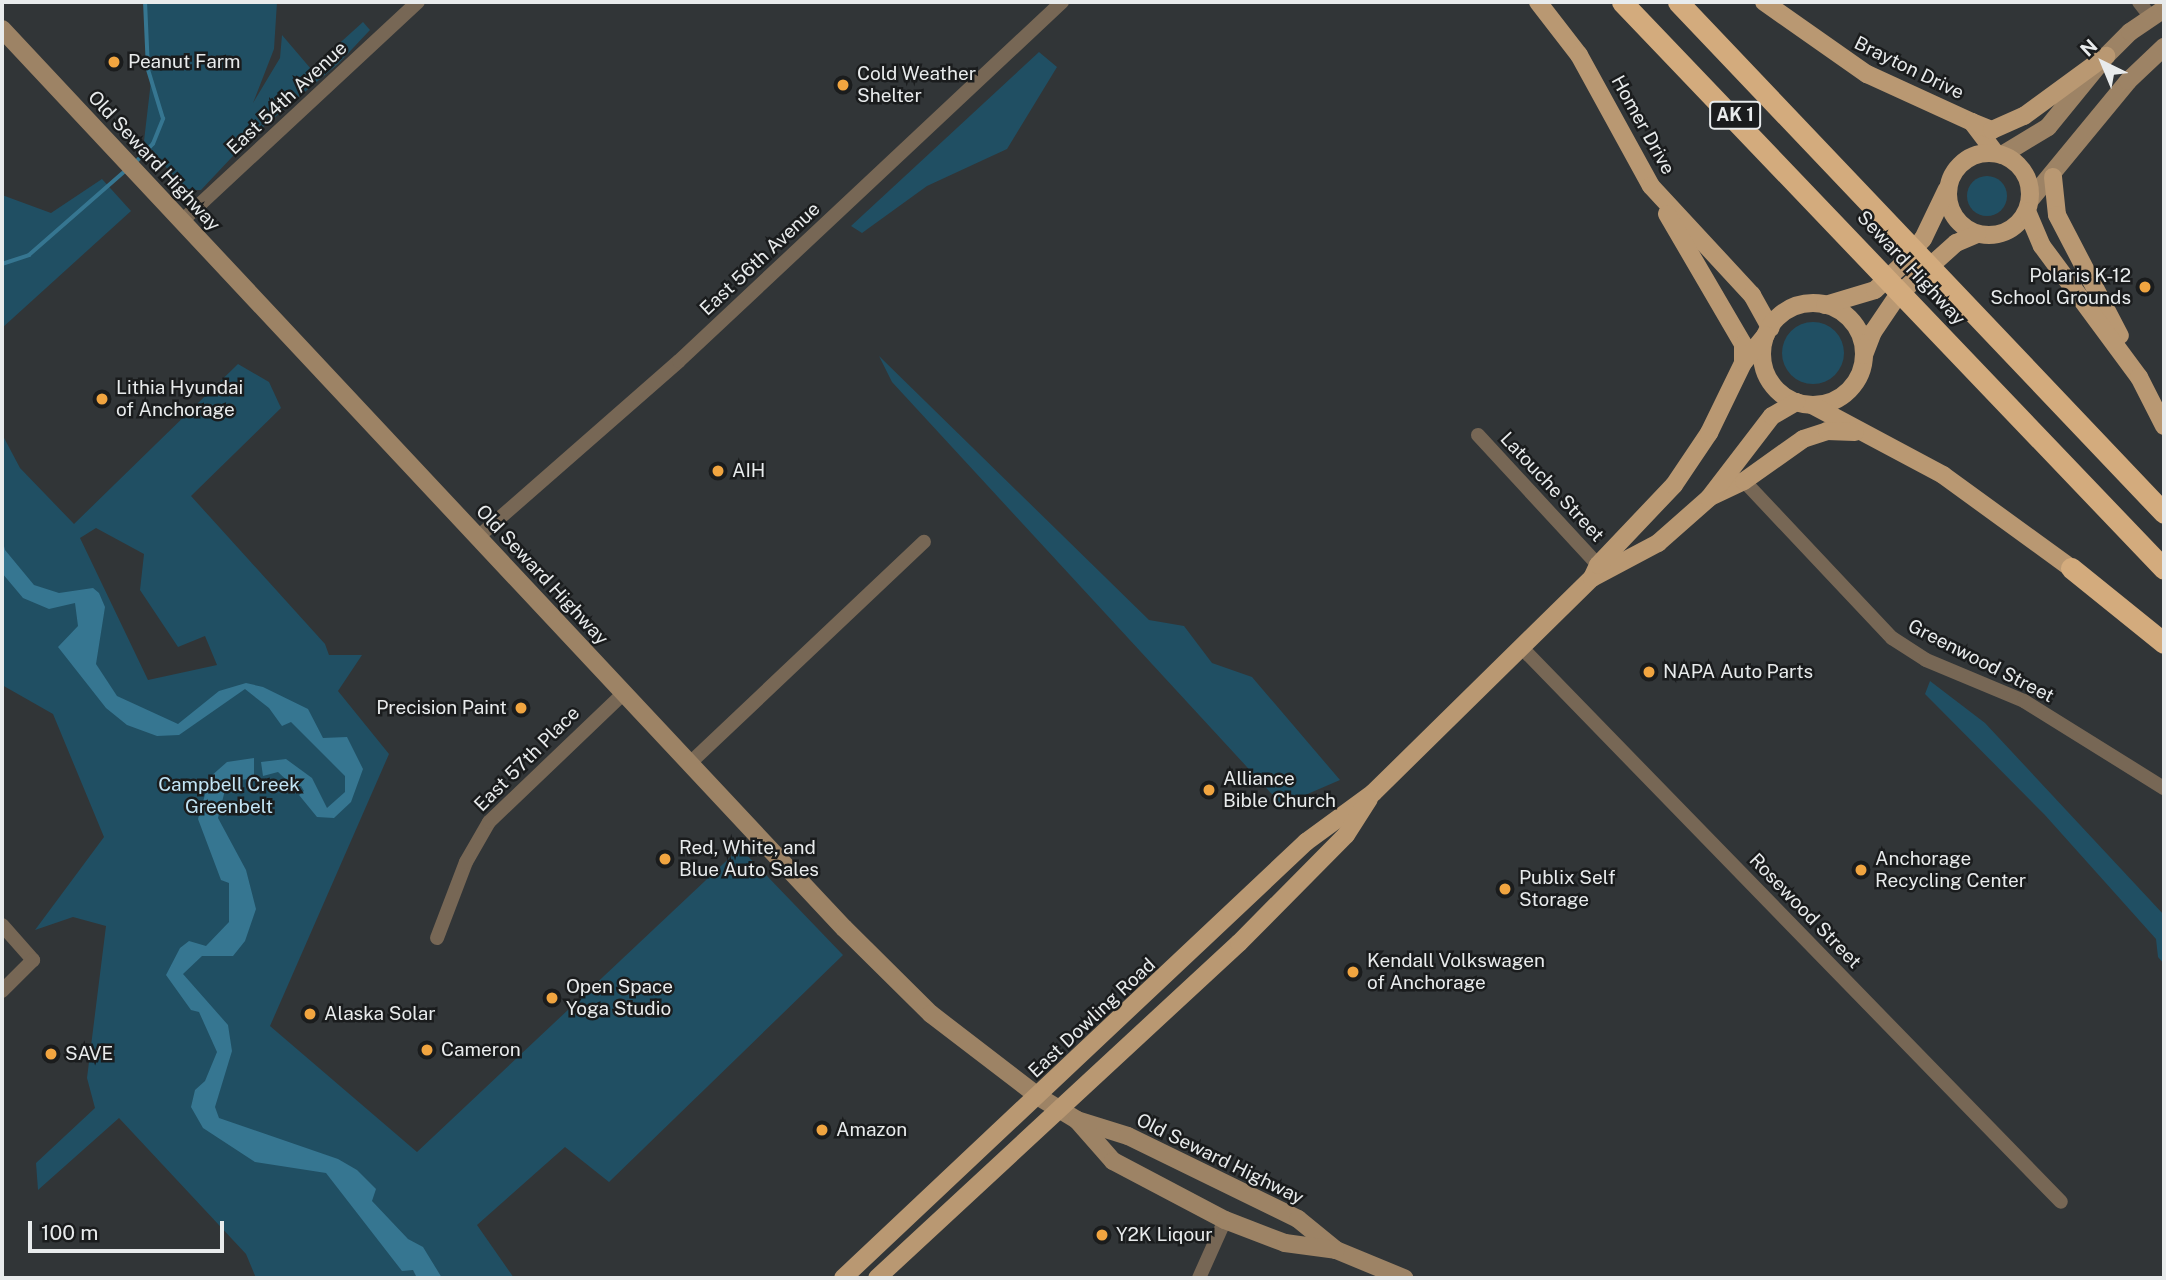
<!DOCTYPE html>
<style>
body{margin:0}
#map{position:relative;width:2166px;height:1280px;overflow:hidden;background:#313537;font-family:"Public Sans",sans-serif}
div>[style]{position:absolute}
.green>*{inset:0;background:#204f63}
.round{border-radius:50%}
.water>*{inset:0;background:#367691}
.stream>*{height:3.5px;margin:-1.75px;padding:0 1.75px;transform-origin:1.75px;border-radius:1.75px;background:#367691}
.minor>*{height:14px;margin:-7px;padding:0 7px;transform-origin:7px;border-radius:7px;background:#776755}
.secondary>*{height:18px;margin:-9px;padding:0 9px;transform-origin:9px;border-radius:9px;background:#9d8365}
.primary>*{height:18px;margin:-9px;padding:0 9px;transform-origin:9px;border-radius:9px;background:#b99872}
.primary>.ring{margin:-9px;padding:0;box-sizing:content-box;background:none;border:18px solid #b99872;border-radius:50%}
.motorway>*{height:21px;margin:-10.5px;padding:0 10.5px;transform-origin:10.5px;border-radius:10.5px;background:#d3ab7d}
.dots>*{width:19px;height:19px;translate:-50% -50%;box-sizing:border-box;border:4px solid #1a1c1d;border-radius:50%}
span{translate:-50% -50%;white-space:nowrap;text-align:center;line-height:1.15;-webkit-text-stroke:5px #1a1c1d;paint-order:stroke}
.shield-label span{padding:2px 5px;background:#1a1c1d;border:2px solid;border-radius:5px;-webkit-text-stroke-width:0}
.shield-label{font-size:18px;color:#e8ebec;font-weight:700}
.poi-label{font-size:19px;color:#e8ebec}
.left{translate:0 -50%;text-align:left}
.right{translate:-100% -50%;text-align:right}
.street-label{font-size:19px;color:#e8ebec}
.park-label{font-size:19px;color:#c2e4f5}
.frame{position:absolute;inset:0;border:4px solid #e8ebec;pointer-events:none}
.north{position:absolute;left:2068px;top:28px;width:70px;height:70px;-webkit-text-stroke:5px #1a1c1d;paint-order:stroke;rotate:317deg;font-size:19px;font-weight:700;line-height:28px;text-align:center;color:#e8ebec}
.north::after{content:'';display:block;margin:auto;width:24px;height:32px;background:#e8ebec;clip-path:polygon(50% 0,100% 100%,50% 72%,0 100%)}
.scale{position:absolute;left:28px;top:1221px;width:196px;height:32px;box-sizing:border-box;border:4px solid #e8ebec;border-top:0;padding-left:9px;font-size:21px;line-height:24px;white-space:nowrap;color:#e8ebec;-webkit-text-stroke:5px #1a1c1d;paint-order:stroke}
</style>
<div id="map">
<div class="green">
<div style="clip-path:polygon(144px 2px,277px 2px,274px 49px,253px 103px,280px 58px,282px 35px,311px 69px,363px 22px,370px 30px,338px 64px,249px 139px,201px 190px,185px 190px,144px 141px,151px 81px)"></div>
<div style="clip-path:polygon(1039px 52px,1057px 67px,1007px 149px,927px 186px,862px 233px,851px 226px)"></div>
<div class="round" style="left:1967px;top:176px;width:40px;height:40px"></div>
<div style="clip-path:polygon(102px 179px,131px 211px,2px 328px,2px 195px,51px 213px)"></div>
<div class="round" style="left:1782px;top:322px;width:62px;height:62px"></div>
<div style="clip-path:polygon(879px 356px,1149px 620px,1184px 626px,1212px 663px,1252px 677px,1340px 780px,1282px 805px,892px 382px)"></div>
<div style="clip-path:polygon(evenodd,238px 364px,269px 382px,281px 408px,191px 496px,325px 644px,329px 655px,362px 655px,338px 691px,389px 754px,270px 1026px,417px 1152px,740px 848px,843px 955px,609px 1182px,565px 1147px,477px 1225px,514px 1278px,256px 1278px,246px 1254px,119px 1118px,38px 1190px,36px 1163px,95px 1108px,87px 1078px,106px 926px,73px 917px,35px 930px,104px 837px,53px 714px,2px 685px,2px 434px,20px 468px,74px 524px,238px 364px,96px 528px,144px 554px,140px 590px,178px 647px,205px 636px,217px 665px,148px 680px,80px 538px,96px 528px)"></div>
<div style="clip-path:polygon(1930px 681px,1985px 723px,2164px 915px,2164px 964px,2158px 957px,2156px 939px,2044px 814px,1925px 694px)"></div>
</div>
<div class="water">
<div style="clip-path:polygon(2px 538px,5px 550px,34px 585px,59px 593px,93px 588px,99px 593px,105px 607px,96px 664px,117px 696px,178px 724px,219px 691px,246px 683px,263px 687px,308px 709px,323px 738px,347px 737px,363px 769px,351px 802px,334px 818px,317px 817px,299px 795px,304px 791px,301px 786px,294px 787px,278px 772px,263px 776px,261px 762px,286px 759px,312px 778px,327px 808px,345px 792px,345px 776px,291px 722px,282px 726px,269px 708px,245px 689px,179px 735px,157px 736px,127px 725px,106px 708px,58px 647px,78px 626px,75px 603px,49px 609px,23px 598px,2px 573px)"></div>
<div style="clip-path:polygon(254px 758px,254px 778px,234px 781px,225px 790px,218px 818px,246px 870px,256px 909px,245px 941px,233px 956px,202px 956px,183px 974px,228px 1025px,232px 1051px,215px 1107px,219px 1118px,338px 1159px,357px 1170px,376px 1189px,372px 1201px,408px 1239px,423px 1247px,442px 1278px,417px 1278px,413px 1270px,402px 1271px,326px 1173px,255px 1162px,203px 1128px,191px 1107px,195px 1090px,205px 1081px,217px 1052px,199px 1012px,191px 1010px,166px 975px,180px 948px,189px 941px,206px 946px,229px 922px,229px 883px,221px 880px,198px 819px,210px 777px,227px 762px)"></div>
</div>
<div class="stream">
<div style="left:135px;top:163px;width:26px;rotate:-47deg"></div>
<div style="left:153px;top:144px;width:27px;rotate:-68deg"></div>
<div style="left:163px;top:119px;width:51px;rotate:-107deg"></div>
<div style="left:148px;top:70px;width:68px;rotate:-92.5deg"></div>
<div style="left:2px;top:264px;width:28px;rotate:-18deg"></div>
<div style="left:29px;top:255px;width:129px;rotate:-41.2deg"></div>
</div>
<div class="minor">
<div style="left:2139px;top:2px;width:18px;rotate:52deg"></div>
<div style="left:182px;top:221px;width:322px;rotate:-42.9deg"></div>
<div style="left:1478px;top:435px;width:177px;rotate:47.3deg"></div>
<div style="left:1744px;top:481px;width:216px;rotate:46.7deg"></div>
<div style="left:1892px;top:638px;width:40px;rotate:32.9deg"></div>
<div style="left:1926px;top:660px;width:106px;rotate:22.7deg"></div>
<div style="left:2024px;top:701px;width:165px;rotate:31.9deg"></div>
<div style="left:478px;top:537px;width:267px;rotate:-41.2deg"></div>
<div style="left:679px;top:361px;width:525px;rotate:-43.15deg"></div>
<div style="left:1521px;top:647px;width:774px;rotate:45.78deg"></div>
<div style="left:690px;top:763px;width:322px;rotate:-43.4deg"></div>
<div style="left:2px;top:925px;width:47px;rotate:48.5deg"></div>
<div style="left:33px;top:960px;width:44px;rotate:135deg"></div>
<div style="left:437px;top:938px;width:81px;rotate:-69.1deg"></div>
<div style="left:466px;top:862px;width:46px;rotate:-60.1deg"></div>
<div style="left:489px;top:822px;width:187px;rotate:-43.7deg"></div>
<div style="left:1199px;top:1278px;width:64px;rotate:-65.9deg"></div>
</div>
<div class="secondary">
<div style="left:2px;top:29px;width:1232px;rotate:46.88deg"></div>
<div style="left:844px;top:928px;width:122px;rotate:44.7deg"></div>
<div style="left:931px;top:1014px;width:136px;rotate:37.5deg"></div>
<div style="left:1039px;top:1097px;width:44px;rotate:31.2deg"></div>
<div style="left:1077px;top:1120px;width:53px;rotate:17.4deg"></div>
<div style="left:1128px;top:1136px;width:189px;rotate:26deg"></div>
<div style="left:1298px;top:1219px;width:49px;rotate:39.2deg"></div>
<div style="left:1336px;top:1250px;width:74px;rotate:22.4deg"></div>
<div style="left:2002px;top:155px;width:54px;rotate:-31.3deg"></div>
<div style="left:2048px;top:127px;width:92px;rotate:-50.8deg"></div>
<div style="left:2106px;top:56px;width:34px;rotate:-45deg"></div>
<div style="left:2130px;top:32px;width:41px;rotate:-34.1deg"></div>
<div style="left:2030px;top:200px;width:154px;rotate:-50.5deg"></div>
<div style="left:2128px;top:81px;width:50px;rotate:-43.4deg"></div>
<div style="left:1077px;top:1120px;width:55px;rotate:48.7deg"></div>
<div style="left:1113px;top:1161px;width:127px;rotate:27.8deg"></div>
<div style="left:1225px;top:1220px;width:64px;rotate:21deg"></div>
<div style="left:1285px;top:1243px;width:51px;rotate:7.8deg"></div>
</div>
<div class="primary">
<div style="left:1538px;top:2px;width:67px;rotate:52.3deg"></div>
<div style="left:1579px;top:55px;width:149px;rotate:61.2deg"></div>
<div style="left:1651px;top:186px;width:149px;rotate:47.2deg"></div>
<div style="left:1752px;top:295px;width:38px;rotate:61deg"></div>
<div style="left:1764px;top:2px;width:126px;rotate:35deg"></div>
<div style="left:1867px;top:74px;width:115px;rotate:24.6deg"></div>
<div style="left:1972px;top:122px;width:39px;rotate:53deg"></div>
<div style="left:1972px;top:122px;width:22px;rotate:22deg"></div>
<div style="left:1992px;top:130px;width:35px;rotate:-24deg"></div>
<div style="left:2024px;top:116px;width:102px;rotate:-36.2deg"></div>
<div class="ring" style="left:1948px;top:153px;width:64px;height:64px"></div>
<div style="left:2053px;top:177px;width:38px;rotate:84deg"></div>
<div style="left:2057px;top:215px;width:136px;rotate:62.5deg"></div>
<div style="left:2027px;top:211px;width:38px;rotate:67deg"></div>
<div style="left:2042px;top:246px;width:163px;rotate:53.5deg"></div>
<div style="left:2139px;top:377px;width:55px;rotate:63deg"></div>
<div style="left:1667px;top:214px;width:151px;rotate:59.7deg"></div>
<div style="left:1743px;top:344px;width:19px;rotate:90deg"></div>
<div class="ring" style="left:1762px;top:303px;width:84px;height:84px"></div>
<div style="left:1825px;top:305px;width:52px;rotate:-16.7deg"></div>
<div style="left:1875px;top:290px;width:34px;rotate:-43deg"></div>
<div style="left:1900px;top:267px;width:36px;rotate:-51deg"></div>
<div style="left:1923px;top:239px;width:55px;rotate:-64.4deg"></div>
<div style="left:1864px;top:355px;width:25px;rotate:-69deg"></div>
<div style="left:1873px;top:332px;width:45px;rotate:-56deg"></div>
<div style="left:1898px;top:295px;width:78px;rotate:-41.9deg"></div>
<div style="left:1956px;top:243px;width:23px;rotate:-23deg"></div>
<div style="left:1812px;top:405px;width:149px;rotate:28.1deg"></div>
<div style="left:1943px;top:475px;width:158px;rotate:36deg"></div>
<div style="left:1712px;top:496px;width:35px;rotate:-25deg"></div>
<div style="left:1744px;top:481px;width:72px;rotate:-35.4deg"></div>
<div style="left:1803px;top:439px;width:25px;rotate:-18deg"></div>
<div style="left:1827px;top:431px;width:28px;rotate:2deg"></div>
<div style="left:1592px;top:578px;width:75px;rotate:-27.9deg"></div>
<div style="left:1658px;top:543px;width:68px;rotate:-41.4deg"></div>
<div style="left:1709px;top:498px;width:103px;rotate:-52.5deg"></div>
<div style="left:1772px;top:416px;width:28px;rotate:-30deg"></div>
<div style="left:843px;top:1278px;width:636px;rotate:-43.28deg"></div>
<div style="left:1306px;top:842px;width:83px;rotate:-36.2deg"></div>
<div style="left:1373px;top:793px;width:307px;rotate:-44.5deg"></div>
<div style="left:1592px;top:578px;width:14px;rotate:-65deg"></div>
<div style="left:1598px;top:565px;width:110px;rotate:-46.5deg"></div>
<div style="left:1674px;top:485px;width:63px;rotate:-56.1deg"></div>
<div style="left:1709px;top:433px;width:78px;rotate:-64.1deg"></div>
<div style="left:1743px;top:363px;width:36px;rotate:-51deg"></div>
<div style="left:877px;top:1278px;width:493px;rotate:-42.8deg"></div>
<div style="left:1239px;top:943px;width:152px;rotate:-45.3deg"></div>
<div style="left:1346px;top:835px;width:43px;rotate:-57.4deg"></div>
</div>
<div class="motorway">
<div style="left:1622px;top:2px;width:784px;rotate:46.29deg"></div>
<div style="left:1678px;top:2px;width:705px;rotate:46.44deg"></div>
<div style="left:2071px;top:568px;width:119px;rotate:38.9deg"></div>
</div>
<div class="dots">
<div style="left:114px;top:62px;background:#f1a540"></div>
<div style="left:843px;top:85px;background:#f1a540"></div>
<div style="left:2145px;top:287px;background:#f1a540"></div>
<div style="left:102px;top:399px;background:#f1a540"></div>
<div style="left:718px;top:471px;background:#f1a540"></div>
<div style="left:1649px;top:672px;background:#f1a540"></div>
<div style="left:521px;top:708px;background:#f1a540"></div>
<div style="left:1209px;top:790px;background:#f1a540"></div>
<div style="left:665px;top:859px;background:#f1a540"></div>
<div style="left:1861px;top:870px;background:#f1a540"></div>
<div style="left:1505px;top:889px;background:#f1a540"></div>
<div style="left:1353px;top:972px;background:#f1a540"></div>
<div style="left:552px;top:998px;background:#f1a540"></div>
<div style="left:310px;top:1014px;background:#f1a540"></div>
<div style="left:427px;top:1050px;background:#f1a540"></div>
<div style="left:51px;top:1054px;background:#f1a540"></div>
<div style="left:822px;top:1130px;background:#f1a540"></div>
<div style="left:1102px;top:1235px;background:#f1a540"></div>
</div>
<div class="shield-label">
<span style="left:1735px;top:115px">AK 1</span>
</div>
<div class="poi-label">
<span class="left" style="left:128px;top:62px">Peanut Farm</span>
<span class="left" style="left:857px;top:85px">Cold Weather<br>Shelter</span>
<span class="right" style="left:2131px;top:287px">Polaris K-12<br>School Grounds</span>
<span class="left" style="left:116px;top:399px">Lithia Hyundai<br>of Anchorage</span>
<span class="left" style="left:732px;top:471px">AIH</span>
<span class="left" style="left:1663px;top:672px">NAPA Auto Parts</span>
<span class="right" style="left:507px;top:708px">Precision Paint</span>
<span class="left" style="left:1223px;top:790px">Alliance<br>Bible Church</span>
<span class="left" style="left:679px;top:859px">Red, White, and<br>Blue Auto Sales</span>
<span class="left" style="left:1875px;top:870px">Anchorage<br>Recycling Center</span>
<span class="left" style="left:1519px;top:889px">Publix Self<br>Storage</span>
<span class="left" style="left:1367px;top:972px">Kendall Volkswagen<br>of Anchorage</span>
<span class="left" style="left:566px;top:998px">Open Space<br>Yoga Studio</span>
<span class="left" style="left:324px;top:1014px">Alaska Solar</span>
<span class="left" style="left:441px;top:1050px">Cameron</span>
<span class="left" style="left:65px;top:1054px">SAVE</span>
<span class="left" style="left:836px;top:1130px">Amazon</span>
<span class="left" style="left:1116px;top:1235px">Y2K Liqour</span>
</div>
<div class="street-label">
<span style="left:1909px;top:68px;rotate:26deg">Brayton Drive</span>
<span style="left:287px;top:98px;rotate:-43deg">East 54th Avenue</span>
<span style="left:1643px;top:125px;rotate:61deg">Homer Drive</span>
<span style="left:154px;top:161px;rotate:47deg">Old Seward Highway</span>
<span style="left:760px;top:259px;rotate:-43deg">East 56th Avenue</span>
<span style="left:1911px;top:268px;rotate:47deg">Seward Highway</span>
<span style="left:1552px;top:487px;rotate:47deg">Latouche Street</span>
<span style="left:542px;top:575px;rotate:47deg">Old Seward Highway</span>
<span style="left:1981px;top:661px;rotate:27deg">Greenwood Street</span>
<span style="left:527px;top:759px;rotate:-45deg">East 57th Place</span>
<span style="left:1805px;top:911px;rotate:46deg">Rosewood Street</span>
<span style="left:1092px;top:1018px;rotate:-43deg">East Dowling Road</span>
<span style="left:1220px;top:1159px;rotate:26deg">Old Seward Highway</span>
</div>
<div class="park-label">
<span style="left:229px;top:796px">Campbell Creek<br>Greenbelt</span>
</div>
<div class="frame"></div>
<div class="north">N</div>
<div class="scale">100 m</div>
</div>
